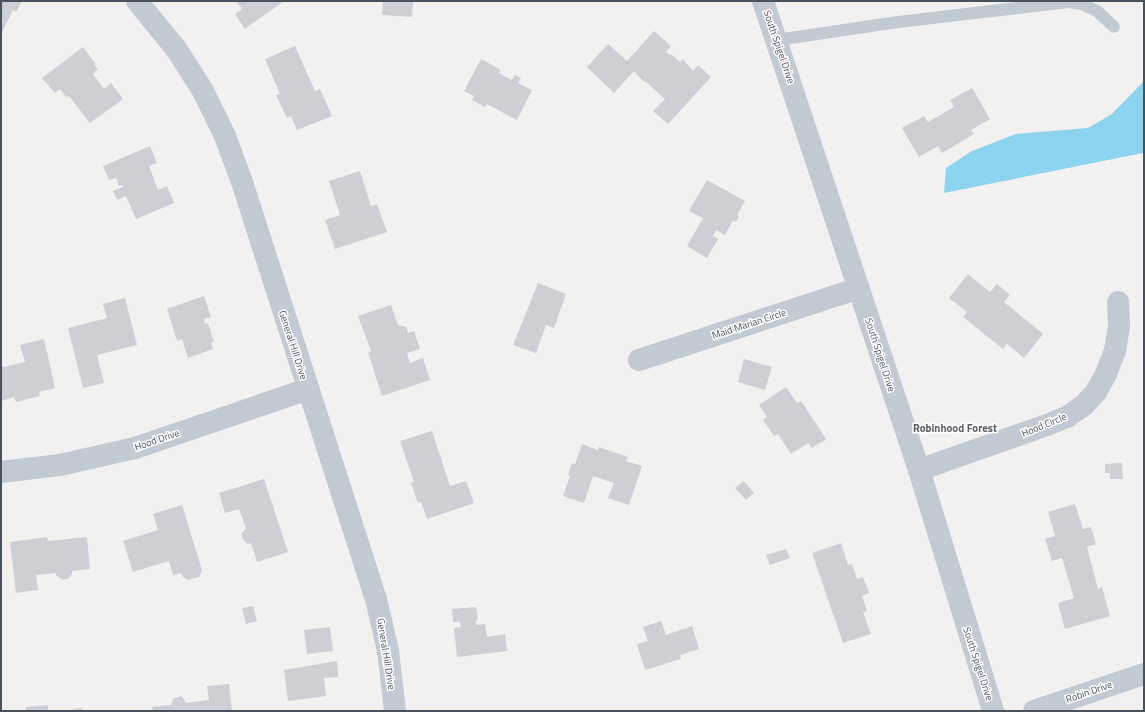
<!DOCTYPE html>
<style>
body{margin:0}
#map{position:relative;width:1145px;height:712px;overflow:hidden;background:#f3f0f0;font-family:"Titillium Web",sans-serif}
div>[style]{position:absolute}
.water>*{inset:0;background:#8bd3ee}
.building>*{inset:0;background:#cdcfd5}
.service>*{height:12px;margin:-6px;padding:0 6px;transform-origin:6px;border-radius:6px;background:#c1c9d2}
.minor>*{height:22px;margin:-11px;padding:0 11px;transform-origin:11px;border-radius:11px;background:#c1c9d2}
span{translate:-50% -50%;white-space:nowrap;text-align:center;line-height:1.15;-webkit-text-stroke:3px #fff;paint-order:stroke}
.street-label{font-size:10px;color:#48525e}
.neighbourhood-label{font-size:11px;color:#5c6065;font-weight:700}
.frame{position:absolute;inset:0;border:2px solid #48525e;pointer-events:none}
</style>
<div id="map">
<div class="water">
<div style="clip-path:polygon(1144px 81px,1143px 153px,944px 193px,946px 168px,972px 151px,1016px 134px,1088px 128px,1112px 114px)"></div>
</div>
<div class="building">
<div style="clip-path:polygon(1px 1px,22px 1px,16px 12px,13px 10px,1px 34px)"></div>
<div style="clip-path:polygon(236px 1px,284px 1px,245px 29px,235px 14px,242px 9px)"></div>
<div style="clip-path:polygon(383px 1px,413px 1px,412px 17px,382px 15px)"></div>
<div style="clip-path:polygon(654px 31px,671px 46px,666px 52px,670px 55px,671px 54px,680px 62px,683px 59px,693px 71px,698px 65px,711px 77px,668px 124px,653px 111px,665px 99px,645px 81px,643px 81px,634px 71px,614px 93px,587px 67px,608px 44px,627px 61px)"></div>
<div style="clip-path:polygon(295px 46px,315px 91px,320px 89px,332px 116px,297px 130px,291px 116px,287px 118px,276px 95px,280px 94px,265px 59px)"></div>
<div style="clip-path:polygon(83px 47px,96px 64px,94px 65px,98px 69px,93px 74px,104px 89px,111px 83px,123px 99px,90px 123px,69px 96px,66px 97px,60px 89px,55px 93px,42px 78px)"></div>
<div style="clip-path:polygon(481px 59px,501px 70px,499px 73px,512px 80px,515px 75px,521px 78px,518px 83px,532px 90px,517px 120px,487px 104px,485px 107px,472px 100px,474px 96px,464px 91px)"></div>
<div style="clip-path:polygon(972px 88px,990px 119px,971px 130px,974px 134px,942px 153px,938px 146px,919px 157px,902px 128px,924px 116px,928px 122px,954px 107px,950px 100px)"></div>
<div style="clip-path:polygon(150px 146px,157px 163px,149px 166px,158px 190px,167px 186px,174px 203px,136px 219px,126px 196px,117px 200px,113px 191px,123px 187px,122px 185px,119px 186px,116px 178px,109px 180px,103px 166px)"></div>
<div style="clip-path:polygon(360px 171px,371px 206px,377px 204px,387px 232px,335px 249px,325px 220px,340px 215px,329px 181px)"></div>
<div style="clip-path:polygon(707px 180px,745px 201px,737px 215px,739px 216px,736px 222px,733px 220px,725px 235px,716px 230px,713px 236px,718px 239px,707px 258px,687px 246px,703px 218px,689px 211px)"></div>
<div style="clip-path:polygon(968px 274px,990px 292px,997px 284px,1010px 295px,1004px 302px,1043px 334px,1024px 358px,1007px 344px,1003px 349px,963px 317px,967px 312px,949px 298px)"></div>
<div style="clip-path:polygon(538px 283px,566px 294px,554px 328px,546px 325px,536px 353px,513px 345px)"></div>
<div style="clip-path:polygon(204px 296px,211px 317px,204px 319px,205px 324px,208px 323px,214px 342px,211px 343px,213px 349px,188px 358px,182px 339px,177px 341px,167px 309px)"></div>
<div style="clip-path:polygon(125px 298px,137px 345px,97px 355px,104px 383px,83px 388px,68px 328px,107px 318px,103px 304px)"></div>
<div style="clip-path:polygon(391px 305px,398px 325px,406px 327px,408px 333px,414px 331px,420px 349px,407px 353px,410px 363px,423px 358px,430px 380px,382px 396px,368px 352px,371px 351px,358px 316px)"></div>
<div style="clip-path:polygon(44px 339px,55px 388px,39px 392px,40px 396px,16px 402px,14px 397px,1px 401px,1px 364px,4px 367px,25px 362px,20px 345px)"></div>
<div style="clip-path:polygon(744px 359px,772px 367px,765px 390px,738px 382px)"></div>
<div style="clip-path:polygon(786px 387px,797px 403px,801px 401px,826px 439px,812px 448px,808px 443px,791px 454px,778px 434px,774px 436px,763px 420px,767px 417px,759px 405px)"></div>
<div style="clip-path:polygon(432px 431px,450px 486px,466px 481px,474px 503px,427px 519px,421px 502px,418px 503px,411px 483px,414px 482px,400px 441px)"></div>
<div style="clip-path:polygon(582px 444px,598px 450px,599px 447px,628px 457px,626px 461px,642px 466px,629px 505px,608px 498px,614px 483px,593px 476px,584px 503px,563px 496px,570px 476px,568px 475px,572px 463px,575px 464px)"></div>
<div style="clip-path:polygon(1122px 463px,1123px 479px,1110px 479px,1110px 473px,1105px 473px,1105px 464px)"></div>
<div style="clip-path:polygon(264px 479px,288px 552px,257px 562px,251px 543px,248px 544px,243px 540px,241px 534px,246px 528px,239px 509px,225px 513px,219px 493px)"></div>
<div style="clip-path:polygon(744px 481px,754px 493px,746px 500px,735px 488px)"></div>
<div style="clip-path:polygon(1075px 504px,1083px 529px,1091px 527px,1096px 544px,1087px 547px,1098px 589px,1102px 587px,1110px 616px,1065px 629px,1058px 603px,1074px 598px,1062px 558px,1052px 561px,1045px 539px,1055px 536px,1048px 512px)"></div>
<div style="clip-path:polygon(182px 505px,202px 570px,199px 577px,188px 580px,183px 577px,181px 573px,173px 575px,169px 561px,133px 572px,123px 541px,158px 530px,153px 514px)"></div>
<div style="clip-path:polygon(47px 537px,48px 541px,87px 537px,90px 569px,72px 571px,72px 574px,68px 579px,62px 580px,56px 575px,56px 573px,36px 575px,38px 590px,16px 593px,10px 542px)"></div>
<div style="clip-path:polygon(841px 543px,848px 565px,852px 564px,857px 579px,863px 577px,869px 593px,862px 596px,867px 611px,863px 612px,871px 634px,843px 643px,812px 553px)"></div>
<div style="clip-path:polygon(786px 549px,790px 558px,770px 565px,766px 555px)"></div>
<div style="clip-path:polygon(253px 606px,257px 621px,246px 624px,242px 608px)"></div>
<div style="clip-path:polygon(476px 607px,478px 620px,476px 620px,476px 625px,485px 624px,487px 637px,505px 634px,507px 651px,457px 657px,454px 628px,461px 627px,460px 622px,453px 622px,452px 609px)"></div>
<div style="clip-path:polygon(661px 621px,666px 635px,692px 626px,699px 649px,680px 655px,681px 659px,645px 670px,637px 644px,648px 641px,643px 627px)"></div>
<div style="clip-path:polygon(330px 627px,333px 651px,307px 654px,304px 630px)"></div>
<div style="clip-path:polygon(337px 661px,338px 677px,324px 678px,326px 696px,288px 701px,284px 670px)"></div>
<div style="clip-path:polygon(229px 684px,232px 711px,153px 711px,152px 707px,171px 705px,174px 698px,182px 696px,186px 703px,209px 700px,207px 686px)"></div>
<div style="clip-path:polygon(48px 705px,48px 711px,26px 711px,26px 707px)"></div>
<div style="clip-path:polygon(81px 708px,83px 711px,72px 711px,73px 709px)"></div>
</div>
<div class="service">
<div style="left:777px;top:40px;width:122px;rotate:-8.5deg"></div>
<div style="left:898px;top:22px;width:172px;rotate:-6.7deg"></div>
<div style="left:1069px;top:2px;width:13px;rotate:9deg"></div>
<div style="left:1082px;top:4px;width:17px;rotate:25deg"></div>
<div style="left:1097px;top:11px;width:23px;rotate:43deg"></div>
</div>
<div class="minor">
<div style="left:137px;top:1px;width:63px;rotate:50.8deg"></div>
<div style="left:177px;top:50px;width:49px;rotate:57.6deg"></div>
<div style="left:203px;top:91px;width:50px;rotate:63.9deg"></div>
<div style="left:225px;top:136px;width:49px;rotate:69.7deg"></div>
<div style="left:242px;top:182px;width:438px;rotate:72.2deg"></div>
<div style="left:376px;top:599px;width:53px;rotate:77deg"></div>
<div style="left:388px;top:651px;width:60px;rotate:83.3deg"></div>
<div style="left:763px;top:1px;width:494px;rotate:71.6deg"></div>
<div style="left:919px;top:470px;width:252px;rotate:72.9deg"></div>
<div style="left:639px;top:360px;width:231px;rotate:-18.1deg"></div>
<div style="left:919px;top:470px;width:136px;rotate:-19.4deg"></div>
<div style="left:1047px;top:425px;width:22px;rotate:-22deg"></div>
<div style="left:1067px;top:417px;width:21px;rotate:-35deg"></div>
<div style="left:1084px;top:405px;width:18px;rotate:-47deg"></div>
<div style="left:1096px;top:392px;width:21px;rotate:-61deg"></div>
<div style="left:1106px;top:374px;width:25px;rotate:-69deg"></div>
<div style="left:1115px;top:351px;width:25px;rotate:-81deg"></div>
<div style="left:1119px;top:326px;width:24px;rotate:-92deg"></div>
<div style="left:1px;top:472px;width:59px;rotate:-6.8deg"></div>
<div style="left:60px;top:465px;width:77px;rotate:-12.8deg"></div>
<div style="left:135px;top:448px;width:183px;rotate:-18.8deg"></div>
<div style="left:1034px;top:711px;width:116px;rotate:-18.6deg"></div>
</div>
<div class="street-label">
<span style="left:779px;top:47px;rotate:71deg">South Spigel Drive</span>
<span style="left:749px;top:324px;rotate:-18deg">Maid Marian Circle</span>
<span style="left:293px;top:345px;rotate:72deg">General Hill Drive</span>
<span style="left:880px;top:355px;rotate:72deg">South Spigel Drive</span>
<span style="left:1044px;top:425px;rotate:-22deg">Hood Circle</span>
<span style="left:157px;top:440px;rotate:-19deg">Hood Drive</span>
<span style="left:386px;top:654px;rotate:81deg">General Hill Drive</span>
<span style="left:978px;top:664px;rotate:72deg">South Spigel Drive</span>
<span style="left:1089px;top:692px;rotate:-19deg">Robin Drive</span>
</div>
<div class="neighbourhood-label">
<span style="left:955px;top:428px">Robinhood Forest</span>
</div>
<div class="frame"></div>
</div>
